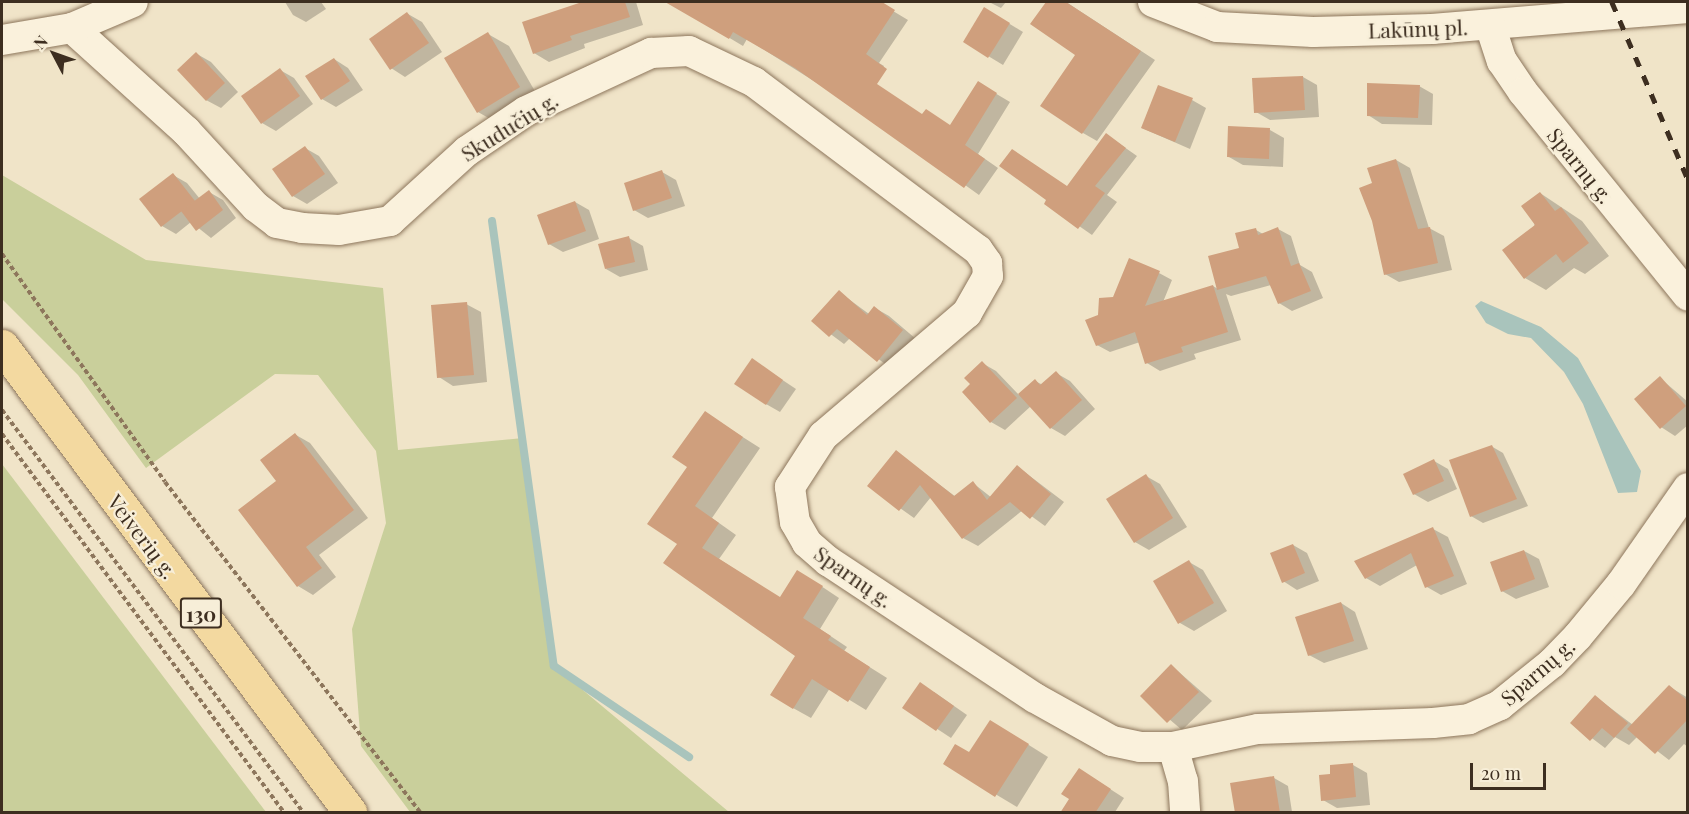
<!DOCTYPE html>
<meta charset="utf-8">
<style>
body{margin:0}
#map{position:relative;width:1689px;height:814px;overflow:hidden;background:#f0e4c8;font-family:"Playfair Display",serif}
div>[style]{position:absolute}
.green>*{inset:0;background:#c9cf9b}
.water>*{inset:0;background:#a9c4bc}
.shadow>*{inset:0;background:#0003}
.stream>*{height:8px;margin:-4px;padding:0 4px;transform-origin:4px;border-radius:4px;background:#a9c4bc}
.building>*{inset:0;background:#cf9f7d}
.path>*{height:4px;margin-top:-2px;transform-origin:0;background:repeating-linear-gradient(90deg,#8d765c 0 4.5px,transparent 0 7.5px)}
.roads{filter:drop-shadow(0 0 2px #8d765c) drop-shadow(0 0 2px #8d765c)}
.minor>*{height:30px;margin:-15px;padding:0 15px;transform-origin:15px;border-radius:15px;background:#faf1dc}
.primary>*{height:33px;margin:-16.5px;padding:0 16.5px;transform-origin:16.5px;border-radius:16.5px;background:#f3d9a0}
.rail>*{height:4.5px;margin-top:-2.25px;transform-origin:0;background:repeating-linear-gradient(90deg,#3d2e20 0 10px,transparent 0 20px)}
span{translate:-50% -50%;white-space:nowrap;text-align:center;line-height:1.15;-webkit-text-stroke:4.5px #f7eed8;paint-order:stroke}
.shield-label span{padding:2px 4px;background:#f7eed8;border:2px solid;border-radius:4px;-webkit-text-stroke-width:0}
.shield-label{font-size:20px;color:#3d2e20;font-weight:700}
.street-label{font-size:21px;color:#3d2e20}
.frame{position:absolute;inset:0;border:3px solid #3d2e20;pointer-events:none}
.north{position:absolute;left:24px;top:24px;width:60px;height:60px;-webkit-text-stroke:4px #f7eed8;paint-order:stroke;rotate:311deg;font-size:16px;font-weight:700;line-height:24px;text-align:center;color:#3d2e20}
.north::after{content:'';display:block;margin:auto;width:21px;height:27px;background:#3d2e20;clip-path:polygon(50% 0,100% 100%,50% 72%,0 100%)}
.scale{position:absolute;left:1470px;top:763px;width:76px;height:27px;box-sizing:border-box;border:3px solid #3d2e20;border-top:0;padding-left:8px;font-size:18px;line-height:21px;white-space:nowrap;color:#3d2e20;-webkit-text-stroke:4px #f7eed8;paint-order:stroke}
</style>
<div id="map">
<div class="green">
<div style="clip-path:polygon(2px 175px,146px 260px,383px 288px,398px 450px,523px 438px,554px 666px,729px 812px,410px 812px,361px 746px,352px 629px,386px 523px,376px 451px,318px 375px,275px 374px,146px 468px,78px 375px,2px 299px)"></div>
<div style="clip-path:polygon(2px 464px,266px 812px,2px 812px)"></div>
</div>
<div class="water">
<div style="clip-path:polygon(1481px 301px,1541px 327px,1578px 358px,1641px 471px,1637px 492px,1618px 493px,1583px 404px,1564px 372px,1531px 338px,1508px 334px,1486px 323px,1475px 306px)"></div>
</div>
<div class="shadow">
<div style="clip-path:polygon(285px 2px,321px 2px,326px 9px,306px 22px,293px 15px)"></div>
<div style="clip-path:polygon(586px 2px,636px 2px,643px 25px,584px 44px,585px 48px,549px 62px,534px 53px,524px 23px)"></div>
<div style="clip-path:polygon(686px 2px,742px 2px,764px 14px,771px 2px,878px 2px,908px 20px,879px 63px,884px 66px,860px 110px,747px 39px,743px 46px,681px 9px)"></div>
<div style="clip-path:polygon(989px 2px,1006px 2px,1001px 8px)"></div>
<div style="clip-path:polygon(1048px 2px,1066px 2px,1155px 60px,1097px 141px,1083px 133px,1077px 55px,1033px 24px)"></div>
<div style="clip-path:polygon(985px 9px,1023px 32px,1003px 65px,965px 42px)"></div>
<div style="clip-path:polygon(408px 14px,422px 22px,442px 52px,405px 77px,391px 68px)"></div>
<div style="clip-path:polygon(488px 34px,509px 46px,540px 100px,499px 124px,478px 112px)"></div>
<div style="clip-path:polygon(197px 54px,211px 62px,238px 92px,221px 108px,206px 100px)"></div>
<div style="clip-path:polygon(334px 59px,348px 68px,363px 90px,336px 107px,322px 99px)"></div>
<div style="clip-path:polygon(280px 70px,294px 78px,313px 104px,276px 131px,262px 123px)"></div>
<div style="clip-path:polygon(1303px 77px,1317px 85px,1319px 117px,1270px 120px,1256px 112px)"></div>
<div style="clip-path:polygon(978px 83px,1010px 102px,978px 154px,998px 168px,979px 195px,866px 114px,923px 116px,951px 126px)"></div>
<div style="clip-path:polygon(1419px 86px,1433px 94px,1432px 125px,1382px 124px,1368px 115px)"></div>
<div style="clip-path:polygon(1192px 100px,1206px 108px,1190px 149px,1142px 128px)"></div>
<div style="clip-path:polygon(1230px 128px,1270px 130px,1284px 138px,1283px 167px,1243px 165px,1229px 157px)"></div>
<div style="clip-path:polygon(1107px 135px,1137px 156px,1107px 195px,1117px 202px,1092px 235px,1046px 203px,1068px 187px)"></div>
<div style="clip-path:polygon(305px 148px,319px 156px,338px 183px,307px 204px,293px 196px)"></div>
<div style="clip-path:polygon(1396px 160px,1410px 168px,1429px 228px,1444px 236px,1452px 270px,1399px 282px,1385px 274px,1374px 184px)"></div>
<div style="clip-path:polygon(662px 172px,676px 180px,685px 206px,648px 218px,634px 210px)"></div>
<div style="clip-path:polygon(173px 175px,187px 183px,200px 199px,209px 192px,223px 200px,236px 218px,211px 238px,191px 222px,176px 234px,162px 226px)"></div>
<div style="clip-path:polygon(1540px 193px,1582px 221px,1609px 256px,1585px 274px,1574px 268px,1546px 290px,1525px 278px)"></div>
<div style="clip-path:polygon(575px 202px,589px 210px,599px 239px,563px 252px,549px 244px)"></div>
<div style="clip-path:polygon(1278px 229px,1291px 236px,1300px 265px,1312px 272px,1323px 298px,1292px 311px,1279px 303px,1271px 285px,1231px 296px,1226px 294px,1241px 340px,1194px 354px,1196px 359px,1160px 371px,1147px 363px,1140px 342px,1110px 352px,1097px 345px,1099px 316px,1114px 299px,1159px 273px,1172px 280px,1163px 302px,1213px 286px,1218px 289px,1256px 230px,1263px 234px)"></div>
<div style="clip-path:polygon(629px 238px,643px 246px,648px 270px,620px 277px,606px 269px)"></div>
<div style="clip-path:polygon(839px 292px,869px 314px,875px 308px,889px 316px,916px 339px,892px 369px,850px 338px,844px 344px,813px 321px)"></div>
<div style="clip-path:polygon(466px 304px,481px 312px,487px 382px,453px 386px,439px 377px)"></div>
<div style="clip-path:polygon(982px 363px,996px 371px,1019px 395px,1035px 381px,1043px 385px,1056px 373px,1070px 381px,1095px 409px,1065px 436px,1051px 428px,1031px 406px,1005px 430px,991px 422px,964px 392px,972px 384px)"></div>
<div style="clip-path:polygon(766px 369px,796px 389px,780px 412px,766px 404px)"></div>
<div style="clip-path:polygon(1660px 378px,1688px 402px,1688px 425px,1675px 436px,1661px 427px)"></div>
<div style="clip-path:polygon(705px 413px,760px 448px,712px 518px,736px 535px,719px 559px,781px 599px,815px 582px,839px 598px,820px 629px,847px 647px,844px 651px,887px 678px,866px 710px,830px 688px,811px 718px,793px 708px,797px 656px,679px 544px,689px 467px)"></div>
<div style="clip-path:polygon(296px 435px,310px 443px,368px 518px,319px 555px,336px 577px,313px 595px,298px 586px,240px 510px,278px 481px)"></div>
<div style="clip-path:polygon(1491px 446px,1503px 453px,1528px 506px,1483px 523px,1471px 516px)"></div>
<div style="clip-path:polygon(896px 452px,956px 497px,973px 483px,992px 498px,1018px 467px,1064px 502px,1045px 526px,1023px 510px,978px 546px,963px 538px,931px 497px,914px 518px,869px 486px)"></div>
<div style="clip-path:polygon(1434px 461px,1448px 469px,1457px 489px,1428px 502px,1414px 494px)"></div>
<div style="clip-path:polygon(1146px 476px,1160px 484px,1187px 527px,1149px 550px,1135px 542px)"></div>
<div style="clip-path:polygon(1433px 529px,1448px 537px,1467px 584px,1441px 595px,1427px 587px,1417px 565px,1380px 586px,1366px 578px)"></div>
<div style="clip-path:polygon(1293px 545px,1307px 553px,1319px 581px,1297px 590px,1283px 581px)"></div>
<div style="clip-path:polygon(1524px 551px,1539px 559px,1549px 587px,1516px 599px,1502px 591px)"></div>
<div style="clip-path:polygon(1189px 562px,1203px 570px,1227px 611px,1194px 631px,1180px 623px)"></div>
<div style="clip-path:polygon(1341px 603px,1355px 612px,1368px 649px,1324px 663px,1309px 655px)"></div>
<div style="clip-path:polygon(1172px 666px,1212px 701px,1182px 730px,1142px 696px)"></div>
<div style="clip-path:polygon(1670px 687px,1688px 698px,1688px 747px,1684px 744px,1669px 760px,1638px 736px,1629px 745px,1615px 737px,1605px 748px,1572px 723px,1596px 697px,1633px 725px)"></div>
<div style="clip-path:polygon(934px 692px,967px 715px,951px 738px,904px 707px)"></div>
<div style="clip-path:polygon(1011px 734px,1048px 757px,1017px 807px,945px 764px)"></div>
<div style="clip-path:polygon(1353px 765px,1367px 773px,1370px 805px,1337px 808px,1323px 800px,1332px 775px)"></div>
<div style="clip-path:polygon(1093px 778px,1124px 798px,1115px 812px,1062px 812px)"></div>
<div style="clip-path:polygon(1274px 778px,1288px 786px,1292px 812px,1236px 812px)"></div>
</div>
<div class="stream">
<div style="left:492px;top:221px;width:449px;rotate:82.1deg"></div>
<div style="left:554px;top:666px;width:163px;rotate:34deg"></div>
</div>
<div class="building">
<div style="clip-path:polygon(582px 2px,625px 2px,630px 17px,570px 36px,572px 40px,533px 54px,522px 22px)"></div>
<div style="clip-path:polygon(665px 2px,882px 2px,895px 10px,866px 54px,887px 69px,877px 84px,922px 114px,926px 109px,950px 125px,978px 81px,997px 93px,965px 145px,985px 159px,964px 188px,795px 68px,733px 32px,729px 39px)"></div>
<div style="clip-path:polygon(1046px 2px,1066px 2px,1141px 51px,1082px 134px,1040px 106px,1075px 55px,1030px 24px)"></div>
<div style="clip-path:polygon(984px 7px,1010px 23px,988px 58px,963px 42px)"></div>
<div style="clip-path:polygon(407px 12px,429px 43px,390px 70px,369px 39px)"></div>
<div style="clip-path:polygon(488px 32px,520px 87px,477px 113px,444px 58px)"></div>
<div style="clip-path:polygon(196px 52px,225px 83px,206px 101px,177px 70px)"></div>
<div style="clip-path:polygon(334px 58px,350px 81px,321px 100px,305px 76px)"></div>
<div style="clip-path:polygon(280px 68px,300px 96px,261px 124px,241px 96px)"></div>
<div style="clip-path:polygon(1303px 76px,1305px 110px,1254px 113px,1252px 78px)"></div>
<div style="clip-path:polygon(1367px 83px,1420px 85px,1418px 118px,1367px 116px)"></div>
<div style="clip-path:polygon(1158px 85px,1193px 98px,1175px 142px,1141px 128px)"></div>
<div style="clip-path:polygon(1228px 126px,1270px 128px,1269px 159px,1227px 157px)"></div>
<div style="clip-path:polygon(1106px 133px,1126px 148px,1095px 186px,1105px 193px,1078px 229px,1044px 204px,1046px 200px,999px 166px,1012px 149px,1067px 186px)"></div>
<div style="clip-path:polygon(305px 146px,325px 174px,292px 197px,272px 169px)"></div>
<div style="clip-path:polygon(1396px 159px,1418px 229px,1430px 227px,1438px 263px,1384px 275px,1372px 221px,1359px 188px,1372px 183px,1367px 168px)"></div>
<div style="clip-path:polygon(662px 170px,672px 198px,633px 211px,624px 183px)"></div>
<div style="clip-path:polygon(173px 173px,195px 201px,161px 227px,139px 199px)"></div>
<div style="clip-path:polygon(209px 190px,223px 210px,196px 231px,181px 211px)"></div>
<div style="clip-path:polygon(1540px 192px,1555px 211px,1561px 207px,1589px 243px,1563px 263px,1556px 254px,1524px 279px,1502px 250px,1535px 225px,1521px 206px)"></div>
<div style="clip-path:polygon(575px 201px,586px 231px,548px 245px,537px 215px)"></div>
<div style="clip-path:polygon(1278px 227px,1291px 266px,1299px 263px,1311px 291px,1278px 304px,1266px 276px,1217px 290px,1208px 256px,1239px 248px,1235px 233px,1256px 228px,1258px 235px)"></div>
<div style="clip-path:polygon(629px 236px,635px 262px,605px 269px,598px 244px)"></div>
<div style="clip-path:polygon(1129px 258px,1160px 271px,1145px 306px,1213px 285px,1228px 332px,1181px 347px,1183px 352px,1145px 364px,1135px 332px,1096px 346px,1085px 320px,1098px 315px,1099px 298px,1113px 297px)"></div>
<div style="clip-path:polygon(839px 290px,867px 315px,874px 306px,903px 330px,877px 362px,837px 329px,829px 337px,811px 321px)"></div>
<div style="clip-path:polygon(467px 302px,474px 375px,437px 378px,431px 305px)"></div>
<div style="clip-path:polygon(752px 358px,783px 380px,766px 405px,734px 384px)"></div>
<div style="clip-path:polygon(982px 361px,1017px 398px,990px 423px,962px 392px,970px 384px,964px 378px)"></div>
<div style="clip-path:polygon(1056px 371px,1082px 400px,1050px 429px,1018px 394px,1035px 379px,1040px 385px)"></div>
<div style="clip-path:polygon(1660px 376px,1686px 406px,1660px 429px,1634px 399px)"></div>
<div style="clip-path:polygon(705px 411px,743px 437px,695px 506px,719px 523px,702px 548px,780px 597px,797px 570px,823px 586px,803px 618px,831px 636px,828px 640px,870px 667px,848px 702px,812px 679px,793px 709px,770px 695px,795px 656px,663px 563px,677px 544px,647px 524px,687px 467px,672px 457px)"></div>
<div style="clip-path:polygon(295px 433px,354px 510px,306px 547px,322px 568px,297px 587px,238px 510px,276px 481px,260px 460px)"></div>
<div style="clip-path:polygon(1492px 445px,1517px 499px,1470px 517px,1449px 460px)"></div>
<div style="clip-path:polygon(896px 450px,954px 496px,973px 481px,987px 500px,1017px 465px,1051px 494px,1030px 519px,1010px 502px,962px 539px,920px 485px,899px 511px,867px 486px)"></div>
<div style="clip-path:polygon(1434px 459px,1444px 481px,1413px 495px,1403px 474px)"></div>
<div style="clip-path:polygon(1146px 474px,1173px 518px,1134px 543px,1106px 499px)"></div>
<div style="clip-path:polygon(1433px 527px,1454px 576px,1425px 588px,1411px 553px,1365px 579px,1354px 561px)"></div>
<div style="clip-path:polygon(1293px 544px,1305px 573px,1282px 583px,1270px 553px)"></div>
<div style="clip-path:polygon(1524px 550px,1535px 579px,1501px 592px,1490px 562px)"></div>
<div style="clip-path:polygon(1189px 560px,1214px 603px,1178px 624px,1153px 581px)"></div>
<div style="clip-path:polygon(1341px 602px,1354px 641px,1308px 656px,1295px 617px)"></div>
<div style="clip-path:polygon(1171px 664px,1199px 692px,1167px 723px,1140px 696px)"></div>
<div style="clip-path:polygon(920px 682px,954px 706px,936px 731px,902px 708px)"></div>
<div style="clip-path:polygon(1669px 685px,1688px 701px,1688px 719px,1655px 754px,1627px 729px)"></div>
<div style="clip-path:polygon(1595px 695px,1628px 723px,1614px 738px,1602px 728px,1590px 741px,1570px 723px)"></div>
<div style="clip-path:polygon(990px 720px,1029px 744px,995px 797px,943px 764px,955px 744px,969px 752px)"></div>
<div style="clip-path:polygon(1353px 763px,1356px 797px,1321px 801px,1319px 775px,1330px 774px,1330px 765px)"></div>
<div style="clip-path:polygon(1079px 768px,1111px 789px,1095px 813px,1060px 813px,1069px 799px,1061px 794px)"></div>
<div style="clip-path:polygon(1274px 776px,1280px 813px,1235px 813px,1230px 783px)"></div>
</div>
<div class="path">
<div style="left:2px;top:254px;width:280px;rotate:54.4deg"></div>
<div style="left:165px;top:482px;width:417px;rotate:52.3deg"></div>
<div style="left:2px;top:410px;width:502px;rotate:53.18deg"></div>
<div style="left:2px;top:434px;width:472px;rotate:53.3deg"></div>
</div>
<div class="roads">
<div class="minor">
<div style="left:1153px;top:2px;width:69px;rotate:21.3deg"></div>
<div style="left:1217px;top:27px;width:96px;rotate:3deg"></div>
<div style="left:1313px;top:32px;width:119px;rotate:-1.4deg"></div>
<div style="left:1432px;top:29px;width:257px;rotate:-4.7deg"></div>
<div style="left:1490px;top:25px;width:38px;rotate:72deg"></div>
<div style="left:1502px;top:61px;width:37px;rotate:56deg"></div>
<div style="left:1523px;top:92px;width:262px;rotate:51deg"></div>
<div style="left:72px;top:28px;width:154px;rotate:42.1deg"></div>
<div style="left:186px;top:131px;width:103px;rotate:47.4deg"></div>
<div style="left:256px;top:207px;width:26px;rotate:37deg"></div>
<div style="left:277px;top:223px;width:25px;rotate:11deg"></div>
<div style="left:302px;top:228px;width:37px;rotate:3deg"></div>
<div style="left:339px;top:230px;width:52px;rotate:-10deg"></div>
<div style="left:390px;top:221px;width:104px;rotate:-42.3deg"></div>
<div style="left:467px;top:151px;width:71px;rotate:-34.1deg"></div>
<div style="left:526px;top:111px;width:138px;rotate:-24.9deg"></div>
<div style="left:651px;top:53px;width:38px;rotate:-3deg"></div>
<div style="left:689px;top:51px;width:72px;rotate:25.5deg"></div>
<div style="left:754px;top:82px;width:280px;rotate:36.9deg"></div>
<div style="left:978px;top:250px;width:16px;rotate:55deg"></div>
<div style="left:987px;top:263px;width:13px;rotate:86deg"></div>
<div style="left:988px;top:276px;width:43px;rotate:119.6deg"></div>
<div style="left:967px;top:313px;width:189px;rotate:139.5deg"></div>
<div style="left:823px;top:436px;width:61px;rotate:122.9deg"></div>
<div style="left:790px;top:487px;width:35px;rotate:82deg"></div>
<div style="left:795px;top:522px;width:24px;rotate:60deg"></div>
<div style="left:807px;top:543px;width:28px;rotate:41deg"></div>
<div style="left:828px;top:561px;width:248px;rotate:33.5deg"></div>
<div style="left:1035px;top:698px;width:88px;rotate:29.2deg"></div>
<div style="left:1112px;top:741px;width:29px;rotate:12deg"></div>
<div style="left:1140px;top:747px;width:33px"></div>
<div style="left:1173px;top:747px;width:87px;rotate:-12deg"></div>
<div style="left:1258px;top:729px;width:175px;rotate:-2deg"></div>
<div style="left:1433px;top:723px;width:36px;rotate:-6deg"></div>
<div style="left:1469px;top:719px;width:34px;rotate:-24deg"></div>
<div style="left:1500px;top:705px;width:67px;rotate:-38.9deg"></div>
<div style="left:1552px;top:663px;width:37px;rotate:-46deg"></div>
<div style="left:1578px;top:636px;width:67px;rotate:-50.4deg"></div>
<div style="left:1621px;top:584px;width:117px;rotate:-55.1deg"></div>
<div style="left:2px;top:40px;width:71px;rotate:-9.7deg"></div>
<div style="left:72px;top:28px;width:66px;rotate:-23.1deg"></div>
<div style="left:1173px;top:747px;width:35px;rotate:74deg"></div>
<div style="left:1183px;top:781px;width:31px;rotate:86deg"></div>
</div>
<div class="primary">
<div style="left:2px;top:346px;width:582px;rotate:53.25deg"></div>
</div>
</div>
<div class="rail">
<div style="left:1612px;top:2px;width:193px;rotate:66.8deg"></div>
</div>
<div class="shield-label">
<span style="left:201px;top:613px">130</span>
</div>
<div class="street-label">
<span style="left:1418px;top:28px;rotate:-2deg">Lakūnų pl.</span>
<span style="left:509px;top:126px;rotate:-32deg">Skudučių g.</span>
<span style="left:1581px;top:165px;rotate:51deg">Sparnų g.</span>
<span style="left:143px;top:536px;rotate:53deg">Veiverių g.</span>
<span style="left:854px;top:576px;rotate:35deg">Sparnų g.</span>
<span style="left:1537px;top:671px;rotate:-41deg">Sparnų g.</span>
</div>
<div class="frame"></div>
<div class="north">N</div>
<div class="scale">20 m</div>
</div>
